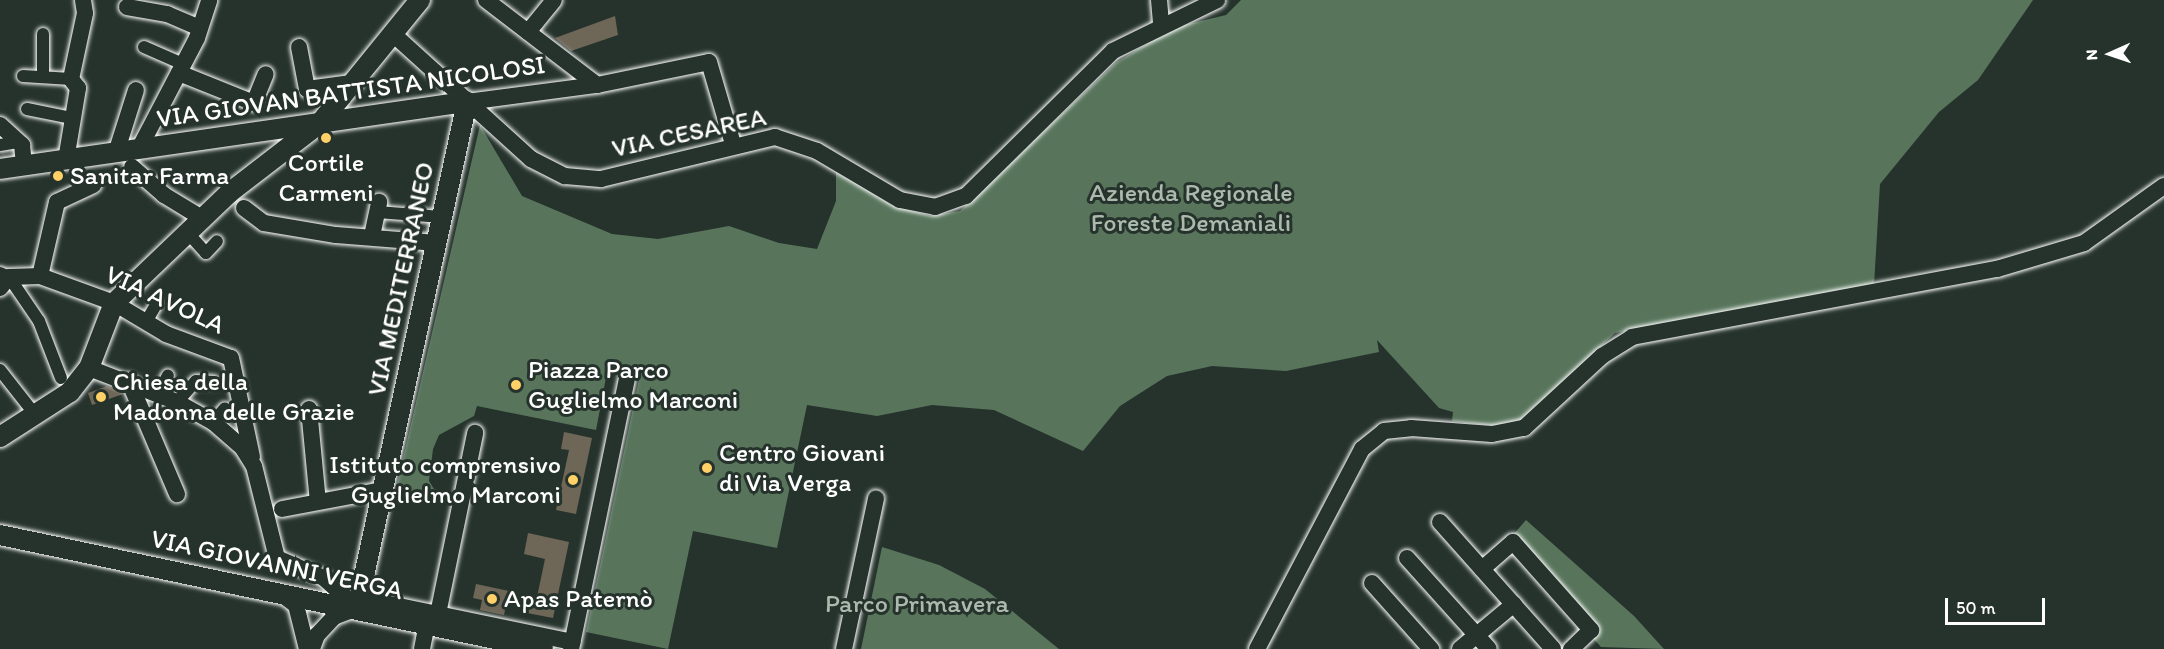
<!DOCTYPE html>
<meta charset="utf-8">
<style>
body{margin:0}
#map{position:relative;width:2164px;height:649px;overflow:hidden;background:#26332d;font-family:Itim,sans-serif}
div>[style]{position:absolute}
.green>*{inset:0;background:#58755c}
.building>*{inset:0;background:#6e6657}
.roads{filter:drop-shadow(0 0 2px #fff) drop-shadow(0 0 2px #fff)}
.pedestrian>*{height:12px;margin:-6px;padding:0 6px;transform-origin:6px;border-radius:6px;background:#26332d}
.minor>*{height:16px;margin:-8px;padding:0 8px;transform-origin:8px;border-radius:8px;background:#26332d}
.tertiary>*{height:20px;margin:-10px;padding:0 10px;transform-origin:10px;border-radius:10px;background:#26332d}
.dots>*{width:16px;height:16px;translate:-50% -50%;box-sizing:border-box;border:3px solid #26332d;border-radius:50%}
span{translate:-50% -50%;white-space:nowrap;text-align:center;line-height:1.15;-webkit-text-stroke:6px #26332d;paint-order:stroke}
.street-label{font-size:26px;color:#fff}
.poi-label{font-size:26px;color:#fff}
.left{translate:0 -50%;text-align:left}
.right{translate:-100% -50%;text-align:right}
.park-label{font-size:26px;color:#acbaae}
.north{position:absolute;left:2080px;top:24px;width:60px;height:60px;-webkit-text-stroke:4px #26332d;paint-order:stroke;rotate:267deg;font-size:16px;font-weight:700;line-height:24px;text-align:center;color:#fff}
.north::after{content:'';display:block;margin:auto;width:21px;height:27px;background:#fff;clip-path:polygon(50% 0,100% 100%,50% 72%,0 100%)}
.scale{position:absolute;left:1945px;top:598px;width:100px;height:27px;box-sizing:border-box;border:3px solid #fff;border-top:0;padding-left:8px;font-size:18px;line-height:21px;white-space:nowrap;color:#fff;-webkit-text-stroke:4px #26332d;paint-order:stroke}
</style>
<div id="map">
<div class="green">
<div style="clip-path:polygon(1241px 0,2033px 0,1978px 80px,1939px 112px,1880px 184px,1874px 285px,1615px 333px,1521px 420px,1497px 426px,1452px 421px,1453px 412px,1439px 408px,1377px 340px,1379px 352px,1286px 371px,1212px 366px,1167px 376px,1120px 406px,1083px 451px,994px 410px,932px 405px,877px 416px,807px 405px,777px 548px,693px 531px,668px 649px,586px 632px,641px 370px,608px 367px,596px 430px,477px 406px,474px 416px,439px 435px,433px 449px,429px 481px,434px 489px,453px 496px,453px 501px,396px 489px,480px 125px,522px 196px,612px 234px,658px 239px,729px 226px,779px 243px,817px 249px,836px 201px,836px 169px,891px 205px,930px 216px,960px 211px,1117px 62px,1176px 27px,1226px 15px)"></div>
<div style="clip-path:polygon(1526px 520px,1634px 616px,1664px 649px,1601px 647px,1592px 637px,1599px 628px,1513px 535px)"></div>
<div style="clip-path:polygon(882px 547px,939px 565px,985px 589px,1059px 649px,861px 649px)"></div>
</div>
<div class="building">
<div style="clip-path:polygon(615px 16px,618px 35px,571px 51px,555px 38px)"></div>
<div style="clip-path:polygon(107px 386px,123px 394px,92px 405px,88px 393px)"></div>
<div style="clip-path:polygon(564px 432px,592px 438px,576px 514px,556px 510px,569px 450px,561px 449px)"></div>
<div style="clip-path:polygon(528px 533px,569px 542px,553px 618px,527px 613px,530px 595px,537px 597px,545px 559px,524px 554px)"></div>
<div style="clip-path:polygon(476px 584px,509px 591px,504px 615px,480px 610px,482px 600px,473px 598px)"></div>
</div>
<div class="roads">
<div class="pedestrian">
<div style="left:144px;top:47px;width:43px;rotate:23.6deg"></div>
<div style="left:23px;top:76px;width:48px;rotate:3.6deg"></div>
<div style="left:43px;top:77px;width:43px;rotate:-90deg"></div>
<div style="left:27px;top:109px;width:46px;rotate:11.3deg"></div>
<div style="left:0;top:145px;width:18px;rotate:-9deg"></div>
<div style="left:377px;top:212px;width:65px;rotate:4.4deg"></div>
<div style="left:187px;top:232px;width:28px;rotate:48deg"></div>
<div style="left:206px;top:253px;width:16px;rotate:-47deg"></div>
<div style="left:0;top:273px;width:10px;rotate:24deg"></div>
<div style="left:9px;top:277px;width:53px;rotate:55.7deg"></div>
<div style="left:39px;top:321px;width:61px;rotate:68.9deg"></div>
<div style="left:146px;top:322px;width:22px;rotate:-60deg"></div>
<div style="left:0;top:370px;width:60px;rotate:51.8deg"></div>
<div style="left:158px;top:394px;width:21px;rotate:-62deg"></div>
<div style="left:177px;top:402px;width:28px;rotate:-48deg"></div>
<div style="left:196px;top:381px;width:18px;rotate:3deg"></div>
<div style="left:213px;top:422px;width:18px;rotate:-49deg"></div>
</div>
<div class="minor">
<div style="left:486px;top:0;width:140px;rotate:37.4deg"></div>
<div style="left:1159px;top:0;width:23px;rotate:85deg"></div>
<div style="left:127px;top:7px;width:41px;rotate:9.9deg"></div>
<div style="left:167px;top:14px;width:34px;rotate:23deg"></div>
<div style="left:528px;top:32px;width:41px;rotate:-50.9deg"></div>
<div style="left:392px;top:33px;width:188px;rotate:42.2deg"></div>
<div style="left:531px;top:159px;width:38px;rotate:27deg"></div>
<div style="left:565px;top:176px;width:36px;rotate:5deg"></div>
<div style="left:601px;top:179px;width:179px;rotate:-13.6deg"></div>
<div style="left:775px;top:137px;width:44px;rotate:18.4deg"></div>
<div style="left:817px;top:151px;width:96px;rotate:30.6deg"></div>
<div style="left:900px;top:200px;width:36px;rotate:11deg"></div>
<div style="left:935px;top:207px;width:33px;rotate:-20deg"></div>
<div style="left:966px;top:196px;width:206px;rotate:-44.6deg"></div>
<div style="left:1113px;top:51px;width:116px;rotate:-26.1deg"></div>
<div style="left:299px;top:47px;width:43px;rotate:79.2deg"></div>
<div style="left:307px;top:89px;width:45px;rotate:-7.6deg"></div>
<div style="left:179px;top:73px;width:81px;rotate:21.8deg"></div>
<div style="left:254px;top:103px;width:31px;rotate:-68deg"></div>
<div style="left:467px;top:102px;width:131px;rotate:-7.5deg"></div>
<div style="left:597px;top:85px;width:114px;rotate:-11.6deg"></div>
<div style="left:709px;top:62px;width:85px;rotate:73.7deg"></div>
<div style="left:0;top:125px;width:30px;rotate:42deg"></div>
<div style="left:22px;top:145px;width:20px;rotate:84deg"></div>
<div style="left:139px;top:149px;width:125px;rotate:-62.4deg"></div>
<div style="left:197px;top:38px;width:40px;rotate:-72deg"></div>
<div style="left:116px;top:153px;width:66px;rotate:-72.4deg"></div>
<div style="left:66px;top:160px;width:73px;rotate:-80.5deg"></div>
<div style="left:78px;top:88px;width:11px;rotate:-128deg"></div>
<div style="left:71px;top:79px;width:67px;rotate:-78deg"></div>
<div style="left:85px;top:13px;width:13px;rotate:-99deg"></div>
<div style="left:132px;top:167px;width:43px;rotate:41.2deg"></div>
<div style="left:164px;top:195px;width:44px;rotate:31.2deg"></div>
<div style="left:244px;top:208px;width:25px;rotate:37deg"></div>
<div style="left:264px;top:223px;width:73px;rotate:9.5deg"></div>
<div style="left:336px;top:235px;width:101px;rotate:4.5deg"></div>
<div style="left:372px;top:236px;width:35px;rotate:-78deg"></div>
<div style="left:40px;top:276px;width:79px;rotate:20deg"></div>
<div style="left:114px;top:303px;width:61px;rotate:30.8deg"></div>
<div style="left:166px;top:334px;width:69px;rotate:20.3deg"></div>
<div style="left:231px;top:358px;width:101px;rotate:78deg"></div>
<div style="left:0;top:288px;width:14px;rotate:-51deg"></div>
<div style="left:9px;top:277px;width:31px;rotate:-2deg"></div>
<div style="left:40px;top:276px;width:76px;rotate:-77.1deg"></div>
<div style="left:57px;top:202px;width:40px;rotate:-25deg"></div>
<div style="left:89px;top:368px;width:94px;rotate:21.1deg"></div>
<div style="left:177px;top:402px;width:41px;rotate:29.1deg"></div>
<div style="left:213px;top:422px;width:38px;rotate:41deg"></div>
<div style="left:242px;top:447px;width:22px;rotate:58deg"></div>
<div style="left:254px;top:466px;width:95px;rotate:76deg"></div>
<div style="left:277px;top:558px;width:51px;rotate:23.1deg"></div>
<div style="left:324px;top:578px;width:45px;rotate:42.3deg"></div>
<div style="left:357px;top:608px;width:25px;rotate:159deg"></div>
<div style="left:334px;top:617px;width:25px;rotate:133deg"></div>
<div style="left:317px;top:635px;width:15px;rotate:110deg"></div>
<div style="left:129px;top:381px;width:123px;rotate:67deg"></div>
<div style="left:309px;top:409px;width:93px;rotate:84.5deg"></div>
<div style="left:282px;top:509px;width:103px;rotate:-10.7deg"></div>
<div style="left:1440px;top:522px;width:170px;rotate:48.3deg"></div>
<div style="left:1407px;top:558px;width:122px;rotate:48deg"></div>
<div style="left:1482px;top:569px;width:41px;rotate:-41.1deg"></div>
<div style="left:1513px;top:542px;width:118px;rotate:48.4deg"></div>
<div style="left:1591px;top:630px;width:28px;rotate:136deg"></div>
<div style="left:1372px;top:583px;width:89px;rotate:48.2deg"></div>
<div style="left:280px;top:593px;width:20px;rotate:37deg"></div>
<div style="left:296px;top:605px;width:45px;rotate:76deg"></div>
<div style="left:360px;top:598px;width:217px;rotate:11.7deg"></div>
<div style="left:438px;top:614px;width:185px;rotate:-78.4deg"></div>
<div style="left:422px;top:649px;width:25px;rotate:-79deg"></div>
<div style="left:571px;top:649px;width:276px;rotate:-78.3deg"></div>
<div style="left:844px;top:649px;width:154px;rotate:-78deg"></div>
<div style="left:1257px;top:649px;width:226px;rotate:-62.3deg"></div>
<div style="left:1362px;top:449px;width:28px;rotate:-39deg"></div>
<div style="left:1384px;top:431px;width:27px;rotate:-6deg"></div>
<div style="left:1411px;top:428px;width:81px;rotate:4.2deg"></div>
<div style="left:1492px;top:434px;width:33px;rotate:-11deg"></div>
<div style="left:1524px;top:428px;width:106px;rotate:-42.7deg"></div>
<div style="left:1602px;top:356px;width:36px;rotate:-32deg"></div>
<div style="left:1632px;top:337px;width:371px;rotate:-10.6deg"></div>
<div style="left:1997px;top:269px;width:91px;rotate:-16.6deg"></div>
<div style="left:2084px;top:243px;width:98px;rotate:-35.5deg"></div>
<div style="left:1460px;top:649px;width:70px;rotate:-39.8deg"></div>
</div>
<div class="tertiary">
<div style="left:0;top:169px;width:472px;rotate:-8.2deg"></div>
<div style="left:467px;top:102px;width:518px;rotate:102.26deg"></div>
<div style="left:0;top:437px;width:83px;rotate:-32.7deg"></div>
<div style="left:70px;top:392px;width:31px;rotate:-52deg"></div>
<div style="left:89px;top:368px;width:70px;rotate:-69deg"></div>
<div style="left:114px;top:303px;width:159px;rotate:-43.7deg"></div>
<div style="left:229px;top:193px;width:115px;rotate:-37.6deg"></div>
<div style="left:320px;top:123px;width:159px;rotate:-50.9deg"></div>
<div style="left:0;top:535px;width:555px;rotate:11.86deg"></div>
</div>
</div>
<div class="dots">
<div style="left:326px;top:138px;background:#ffd166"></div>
<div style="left:58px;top:176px;background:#ffd166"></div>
<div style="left:516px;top:385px;background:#ffd166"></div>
<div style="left:101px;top:397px;background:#ffd166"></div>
<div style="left:707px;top:468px;background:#ffd166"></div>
<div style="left:573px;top:480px;background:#ffd166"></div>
<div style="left:492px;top:599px;background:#ffd166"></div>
</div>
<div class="street-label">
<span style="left:351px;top:92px;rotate:-8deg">VIA GIOVAN BATTISTA NICOLOSI</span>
<span style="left:689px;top:133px;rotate:-12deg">VIA CESAREA</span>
<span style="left:401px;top:279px;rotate:-78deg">VIA MEDITERRANEO</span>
<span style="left:165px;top:300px;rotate:25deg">VIA AVOLA</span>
<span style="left:277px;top:565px;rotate:12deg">VIA GIOVANNI VERGA</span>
</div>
<div class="poi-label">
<span style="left:326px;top:178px">Cortile<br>Carmeni</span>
<span class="left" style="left:70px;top:176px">Sanitar Farma</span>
<span class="left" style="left:528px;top:385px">Piazza Parco<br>Guglielmo Marconi</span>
<span class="left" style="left:113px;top:397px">Chiesa della<br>Madonna delle Grazie</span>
<span class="left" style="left:719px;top:468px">Centro Giovani<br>di Via Verga</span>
<span class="right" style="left:561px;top:480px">Istituto comprensivo<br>Guglielmo Marconi</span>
<span class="left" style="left:504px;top:599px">Apas Paternò</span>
</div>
<div class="park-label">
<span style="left:1191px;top:208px">Azienda Regionale<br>Foreste Demaniali</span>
<span style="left:917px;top:604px">Parco Primavera</span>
</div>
<div class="north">N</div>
<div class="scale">50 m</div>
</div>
